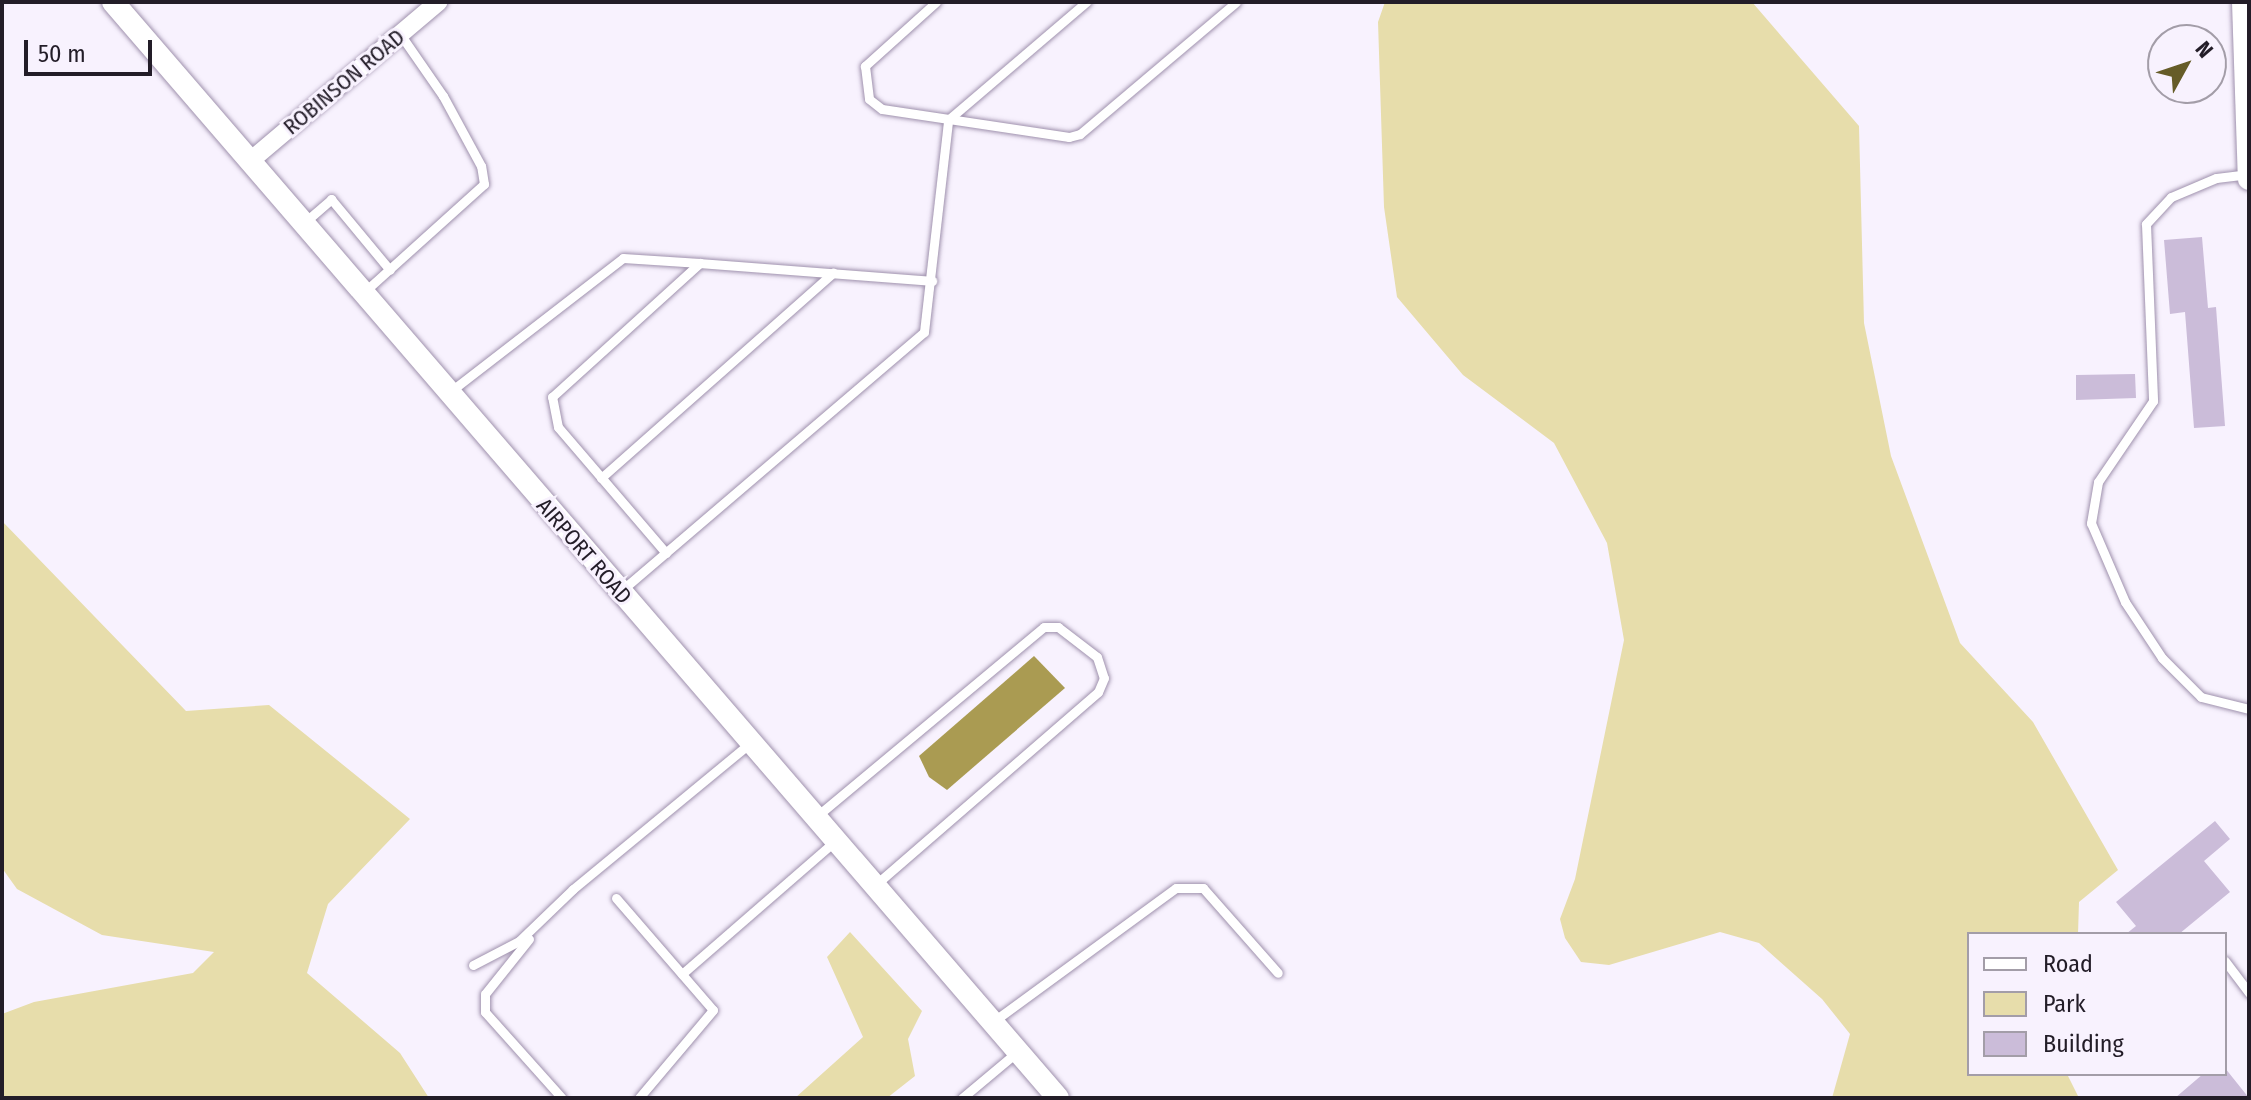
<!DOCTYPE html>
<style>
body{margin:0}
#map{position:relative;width:2251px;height:1100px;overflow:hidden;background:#f8f2fe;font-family:"Fira Sans Condensed",sans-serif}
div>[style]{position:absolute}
.green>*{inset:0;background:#e7ddab}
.water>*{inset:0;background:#aa9b52}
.building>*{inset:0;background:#cbbcd9}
.roads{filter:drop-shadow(0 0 2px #9f91ad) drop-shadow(0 0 2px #9f91ad)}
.service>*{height:9px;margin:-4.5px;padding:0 4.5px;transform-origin:4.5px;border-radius:4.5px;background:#fff}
.minor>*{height:18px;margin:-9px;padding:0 9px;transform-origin:9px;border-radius:9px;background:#fff}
.tertiary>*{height:22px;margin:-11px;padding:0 11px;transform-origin:11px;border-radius:11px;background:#fff}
span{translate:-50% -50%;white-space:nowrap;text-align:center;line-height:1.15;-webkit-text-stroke:6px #f8f2fe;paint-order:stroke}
.street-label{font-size:22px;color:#231d28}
.frame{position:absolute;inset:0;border:4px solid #231d28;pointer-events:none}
.legend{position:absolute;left:1967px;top:932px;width:260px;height:144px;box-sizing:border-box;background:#f8f2fe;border:2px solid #a39da8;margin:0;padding:10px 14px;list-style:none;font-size:24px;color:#231d28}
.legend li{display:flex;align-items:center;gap:16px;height:40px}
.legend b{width:40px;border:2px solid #a39da8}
.north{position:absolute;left:2147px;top:24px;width:80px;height:80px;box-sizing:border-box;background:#f8f2fe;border:2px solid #a39da8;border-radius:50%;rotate:50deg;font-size:22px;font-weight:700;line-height:32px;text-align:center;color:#231d28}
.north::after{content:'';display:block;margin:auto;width:28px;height:36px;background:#665c28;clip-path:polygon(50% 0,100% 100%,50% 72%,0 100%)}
.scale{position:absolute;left:24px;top:40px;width:128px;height:36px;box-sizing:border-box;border:4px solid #231d28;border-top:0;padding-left:10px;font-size:24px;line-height:28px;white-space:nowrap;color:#231d28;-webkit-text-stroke:6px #f8f2fe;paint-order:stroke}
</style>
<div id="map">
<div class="green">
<div style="clip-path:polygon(1385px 2px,1752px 2px,1859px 126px,1864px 323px,1891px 456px,1960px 643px,2033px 722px,2118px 870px,2079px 902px,2078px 934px,1969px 934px,1969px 1074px,2067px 1074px,2079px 1098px,1832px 1098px,1850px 1034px,1822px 999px,1759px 943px,1720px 932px,1609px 965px,1581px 962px,1565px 938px,1560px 919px,1575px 879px,1624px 640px,1607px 543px,1554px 443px,1463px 375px,1397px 297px,1384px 207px,1378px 22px)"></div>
<div style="clip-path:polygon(2px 521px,186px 711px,269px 705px,410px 819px,328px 904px,307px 973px,400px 1053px,429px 1098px,2px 1098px,2px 1014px,34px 1002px,193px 973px,214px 952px,102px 935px,17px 889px,2px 868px)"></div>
<div style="clip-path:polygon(850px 932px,922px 1011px,908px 1039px,915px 1076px,887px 1098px,795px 1098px,863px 1037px,827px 957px)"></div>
</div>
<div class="water">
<div style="clip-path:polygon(1034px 656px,1065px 688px,947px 790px,929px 777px,919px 756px)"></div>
</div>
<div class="building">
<div style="clip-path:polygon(2202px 237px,2208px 308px,2216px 307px,2225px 426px,2194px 428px,2185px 312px,2170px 314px,2164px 240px)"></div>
<div style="clip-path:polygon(2135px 374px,2136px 398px,2076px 400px,2076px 375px)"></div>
<div style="clip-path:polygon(2215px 821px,2230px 839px,2204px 861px,2230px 892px,2179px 934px,2126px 934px,2136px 926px,2116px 902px)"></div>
<div style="clip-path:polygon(2225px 1068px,2249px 1098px,2175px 1098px,2203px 1074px,2225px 1074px)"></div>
</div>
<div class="roads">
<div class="service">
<div style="left:936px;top:2px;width:96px;rotate:138deg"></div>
<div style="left:865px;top:66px;width:33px;rotate:83deg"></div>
<div style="left:869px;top:99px;width:16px;rotate:38deg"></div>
<div style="left:882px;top:109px;width:189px;rotate:8.5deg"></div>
<div style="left:1069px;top:137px;width:11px;rotate:-15deg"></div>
<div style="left:1080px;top:134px;width:204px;rotate:-40.2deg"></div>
<div style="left:2249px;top:174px;width:33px;rotate:173deg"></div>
<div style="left:2216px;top:178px;width:49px;rotate:157.1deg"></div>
<div style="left:2171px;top:197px;width:37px;rotate:133deg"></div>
<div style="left:2146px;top:224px;width:177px;rotate:87.7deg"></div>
<div style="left:2153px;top:401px;width:98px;rotate:124.2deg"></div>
<div style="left:2098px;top:482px;width:42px;rotate:99.7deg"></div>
<div style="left:2091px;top:523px;width:86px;rotate:66.7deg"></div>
<div style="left:2125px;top:602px;width:67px;rotate:56.5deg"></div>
<div style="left:2162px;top:658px;width:55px;rotate:45deg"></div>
<div style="left:2201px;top:697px;width:49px;rotate:14deg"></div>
<div style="left:305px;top:222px;width:35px;rotate:-41deg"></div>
<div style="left:331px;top:199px;width:92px;rotate:50.3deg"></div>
<div style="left:363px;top:293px;width:163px;rotate:-42deg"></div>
<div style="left:484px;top:184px;width:18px;rotate:-99deg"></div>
<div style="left:481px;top:166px;width:80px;rotate:-118.5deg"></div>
<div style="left:443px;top:96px;width:75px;rotate:-124.7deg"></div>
<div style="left:451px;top:391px;width:217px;rotate:-37.7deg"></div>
<div style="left:623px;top:258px;width:77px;rotate:3.7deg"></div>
<div style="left:601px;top:478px;width:310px;rotate:-41.5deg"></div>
<div style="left:666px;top:553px;width:166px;rotate:-130.6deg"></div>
<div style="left:558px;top:427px;width:31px;rotate:-101deg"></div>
<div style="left:552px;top:397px;width:200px;rotate:-42.2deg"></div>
<div style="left:700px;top:263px;width:233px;rotate:4.4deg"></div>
<div style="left:622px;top:590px;width:397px;rotate:-40.5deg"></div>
<div style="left:924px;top:332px;width:213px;rotate:-83.5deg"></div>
<div style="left:948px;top:120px;width:182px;rotate:-40.5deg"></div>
<div style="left:817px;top:816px;width:295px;rotate:-39.8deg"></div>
<div style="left:1044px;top:627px;width:14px"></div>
<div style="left:1058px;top:627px;width:49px;rotate:37.6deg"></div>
<div style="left:1097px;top:657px;width:22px;rotate:72deg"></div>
<div style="left:1104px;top:678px;width:15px;rotate:113deg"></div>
<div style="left:1098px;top:692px;width:294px;rotate:139.1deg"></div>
<div style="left:616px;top:898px;width:148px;rotate:49.1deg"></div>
<div style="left:713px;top:1010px;width:115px;rotate:130.1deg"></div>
<div style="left:529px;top:939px;width:70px;rotate:128.7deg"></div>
<div style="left:485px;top:994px;width:18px;rotate:90deg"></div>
<div style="left:485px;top:1012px;width:115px;rotate:48.2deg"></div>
<div style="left:2225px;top:961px;width:40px;rotate:53deg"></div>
<div style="left:473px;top:965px;width:52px;rotate:-27.6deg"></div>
<div style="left:519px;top:941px;width:75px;rotate:-43.9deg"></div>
<div style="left:573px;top:889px;width:229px;rotate:-39.5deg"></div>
<div style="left:682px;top:974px;width:203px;rotate:-41deg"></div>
<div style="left:994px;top:1021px;width:225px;rotate:-36.2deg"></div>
<div style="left:1176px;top:888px;width:27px"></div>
<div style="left:1203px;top:888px;width:113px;rotate:48.6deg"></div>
<div style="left:962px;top:1098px;width:72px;rotate:-39.9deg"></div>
</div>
<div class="minor">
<div style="left:249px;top:162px;width:248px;rotate:-40.2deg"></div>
</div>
<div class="tertiary">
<div style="left:113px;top:2px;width:1447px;rotate:49.23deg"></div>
<div style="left:2243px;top:2px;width:177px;rotate:88.1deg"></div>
</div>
</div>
<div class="street-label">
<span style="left:344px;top:82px;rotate:-40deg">ROBINSON ROAD</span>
<span style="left:584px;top:551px;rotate:49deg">AIRPORT ROAD</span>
</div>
<div class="frame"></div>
<ul class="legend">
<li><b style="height:10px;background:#fff"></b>Road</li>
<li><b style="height:22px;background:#e7ddab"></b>Park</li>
<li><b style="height:22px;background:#cbbcd9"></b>Building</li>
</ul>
<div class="north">N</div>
<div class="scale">50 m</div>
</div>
